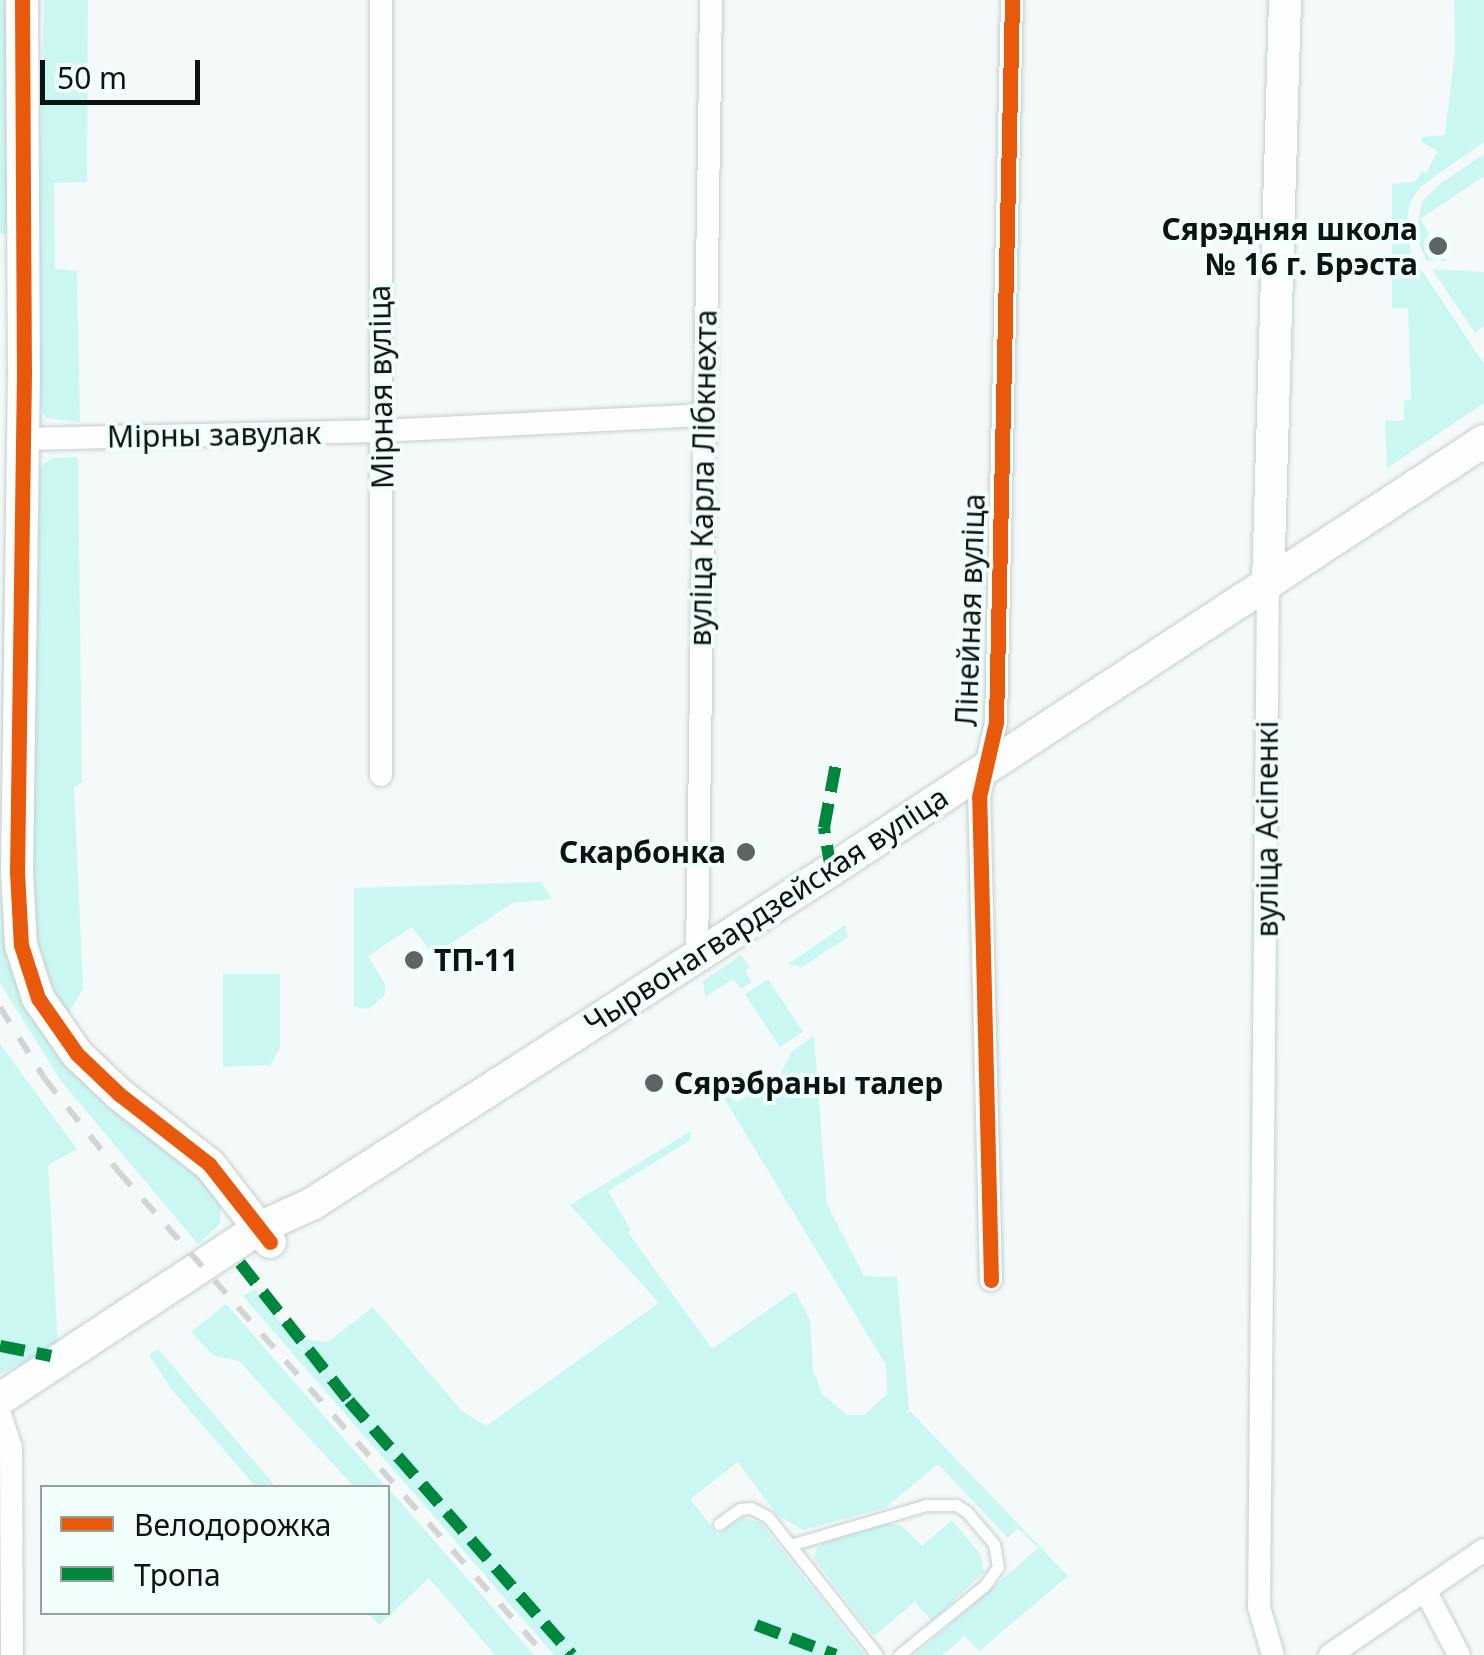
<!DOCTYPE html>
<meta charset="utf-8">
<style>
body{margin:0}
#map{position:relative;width:1484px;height:1655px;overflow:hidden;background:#f4fafa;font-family:"Noto Sans",sans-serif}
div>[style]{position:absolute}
.green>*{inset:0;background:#cbf7f3}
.roads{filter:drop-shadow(0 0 2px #c6cecd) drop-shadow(0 0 2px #c6cecd)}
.lane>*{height:11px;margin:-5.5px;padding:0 5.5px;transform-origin:5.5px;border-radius:5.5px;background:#fdfefe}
.street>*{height:22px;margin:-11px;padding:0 11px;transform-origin:11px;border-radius:11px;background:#fdfefe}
.secondary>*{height:32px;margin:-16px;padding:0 16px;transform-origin:16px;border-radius:16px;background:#fdfefe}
.rail>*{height:6px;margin-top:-3px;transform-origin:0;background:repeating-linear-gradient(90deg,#d3d5d5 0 18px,transparent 0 36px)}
.quiet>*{height:12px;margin-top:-6px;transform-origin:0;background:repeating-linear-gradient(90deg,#00873e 0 25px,transparent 0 37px)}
.cycleway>*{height:15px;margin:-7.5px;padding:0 7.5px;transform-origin:7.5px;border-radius:7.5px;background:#e8590c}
.dots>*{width:28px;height:28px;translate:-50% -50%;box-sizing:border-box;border:5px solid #f0fefc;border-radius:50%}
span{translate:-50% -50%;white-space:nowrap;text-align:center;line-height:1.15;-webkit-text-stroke:8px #f0fefc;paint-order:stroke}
.poi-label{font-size:30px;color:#0c1413;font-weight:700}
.right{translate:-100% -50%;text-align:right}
.left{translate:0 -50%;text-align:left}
.street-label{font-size:30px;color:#0c1413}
.legend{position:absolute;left:40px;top:1485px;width:350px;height:130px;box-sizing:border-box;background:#f0fefc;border:2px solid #95a09f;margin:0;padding:12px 18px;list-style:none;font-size:30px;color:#0c1413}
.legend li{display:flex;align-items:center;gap:20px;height:50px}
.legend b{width:50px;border:2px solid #95a09f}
.scale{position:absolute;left:40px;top:60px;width:160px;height:45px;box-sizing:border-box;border:5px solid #0c1413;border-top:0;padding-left:12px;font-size:30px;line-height:35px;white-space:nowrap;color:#0c1413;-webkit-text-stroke:8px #f0fefc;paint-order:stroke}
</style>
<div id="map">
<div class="green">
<div style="clip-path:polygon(0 0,12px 0,14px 234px,0 234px)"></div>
<div style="clip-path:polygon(44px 0,88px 0,87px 182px,54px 183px,55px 269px,77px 271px,80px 422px,46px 418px,34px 394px)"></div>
<div style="clip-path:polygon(1454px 0,1484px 0,1484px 142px,1420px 187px,1410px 203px,1405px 230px,1413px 257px,1484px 364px,1484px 403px,1387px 468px,1385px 421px,1404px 420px,1404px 401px,1411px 400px,1408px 308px,1392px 308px,1392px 184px,1416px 181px,1422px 171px,1426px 173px,1438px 151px,1421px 142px,1422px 137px,1445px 135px,1455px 51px)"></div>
<div style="clip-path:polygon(1484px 154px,1484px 176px,1420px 219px,1446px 261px,1426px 260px,1415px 235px,1422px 202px,1437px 186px)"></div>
<div style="clip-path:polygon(1432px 269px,1484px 272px,1484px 326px,1475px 333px)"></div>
<div style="clip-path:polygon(78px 457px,82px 782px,74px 788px,83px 988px,67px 1017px,41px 963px,31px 908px,38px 469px,52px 458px)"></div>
<div style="clip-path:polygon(3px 554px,11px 963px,222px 1203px,220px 1224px,198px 1244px,61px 1081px,0 983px)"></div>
<div style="clip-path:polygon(541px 882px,552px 899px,513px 903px,444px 948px,428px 948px,412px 927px,368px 956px,385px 984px,385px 995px,369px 1009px,354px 1007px,354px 888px)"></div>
<div style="clip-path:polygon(845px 925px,848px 937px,802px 967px,788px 964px)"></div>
<div style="clip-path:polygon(741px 955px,750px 967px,745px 971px,752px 982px,741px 989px,733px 979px,705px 997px,703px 981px)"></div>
<div style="clip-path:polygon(223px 974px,280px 974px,280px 1048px,270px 1065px,223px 1067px)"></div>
<div style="clip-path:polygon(768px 979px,803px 1032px,780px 1047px,745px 994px)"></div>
<div style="clip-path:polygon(814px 1036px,827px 1204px,864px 1276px,897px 1277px,909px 1410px,905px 1414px,910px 1411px,1068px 1576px,979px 1651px,965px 1636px,942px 1655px,915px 1655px,1038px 1548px,1018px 1528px,1008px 1538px,938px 1464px,885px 1508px,803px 1530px,776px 1514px,738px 1462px,690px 1499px,718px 1535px,742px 1518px,760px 1522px,865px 1655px,554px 1655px,243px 1296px,255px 1289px,291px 1337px,328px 1342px,373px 1307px,462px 1411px,486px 1426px,659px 1303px,570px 1205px,691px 1131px,689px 1141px,608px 1191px,631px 1230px,628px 1232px,712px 1349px,795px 1291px,810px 1320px,813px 1370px,822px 1394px,847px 1415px,864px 1415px,887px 1394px,886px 1365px,707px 1070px,736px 1103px,779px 1077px,792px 1051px)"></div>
<div style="clip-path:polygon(0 1044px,77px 1149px,48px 1165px,58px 1346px,0 1374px)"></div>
<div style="clip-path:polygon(226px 1304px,387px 1488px,354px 1487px,239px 1361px,214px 1356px,191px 1332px)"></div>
<div style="clip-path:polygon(158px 1349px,276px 1487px,256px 1487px,172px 1390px,149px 1355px)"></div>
<div style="clip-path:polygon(388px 1488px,534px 1655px,495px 1655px,429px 1578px,379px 1625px,368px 1613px,388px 1612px)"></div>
<div style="clip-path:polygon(952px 1520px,980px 1554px,984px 1572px,932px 1621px,915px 1602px,874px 1636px,814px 1559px,816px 1549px,825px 1542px,889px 1523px,902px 1526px,922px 1546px)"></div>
</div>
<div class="roads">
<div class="lane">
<div style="left:719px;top:1524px;width:26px;rotate:-36deg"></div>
<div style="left:740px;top:1509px;width:11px;rotate:-5deg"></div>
<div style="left:751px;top:1508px;width:19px;rotate:28deg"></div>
<div style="left:768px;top:1517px;width:176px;rotate:51.7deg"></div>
<div style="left:790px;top:1545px;width:142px;rotate:-16.4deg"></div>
<div style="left:926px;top:1505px;width:30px"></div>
<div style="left:956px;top:1505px;width:12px;rotate:31deg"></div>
<div style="left:966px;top:1511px;width:43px;rotate:49.7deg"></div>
<div style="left:994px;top:1544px;width:23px;rotate:80deg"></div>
<div style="left:998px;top:1567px;width:24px;rotate:126deg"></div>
<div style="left:984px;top:1586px;width:109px;rotate:140.9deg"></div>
</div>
<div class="street">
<div style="left:381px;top:0;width:775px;rotate:90deg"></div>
<div style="left:24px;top:439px;width:355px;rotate:-1.3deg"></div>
<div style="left:379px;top:431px;width:325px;rotate:-2.8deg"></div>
<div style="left:1268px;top:584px;width:1023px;rotate:90.5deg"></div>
<div style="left:1259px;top:1607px;width:50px;rotate:73.7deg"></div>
<div style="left:697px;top:955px;width:955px;rotate:-89.16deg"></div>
<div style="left:991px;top:1280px;width:483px;rotate:-91.4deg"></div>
<div style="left:979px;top:797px;width:77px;rotate:-77.2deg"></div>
<div style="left:996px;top:722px;width:722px;rotate:-88.73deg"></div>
<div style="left:0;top:1414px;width:35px;rotate:72deg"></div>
<div style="left:11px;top:1447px;width:208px;rotate:89.7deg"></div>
<div style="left:1425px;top:1590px;width:73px;rotate:62.4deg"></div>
<div style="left:1330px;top:1655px;width:186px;rotate:-34.3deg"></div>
</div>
<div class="secondary">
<div style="left:22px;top:0;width:372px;rotate:89.7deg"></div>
<div style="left:24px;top:372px;width:500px;rotate:90.8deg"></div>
<div style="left:17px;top:872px;width:73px;rotate:86.9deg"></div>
<div style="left:21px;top:945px;width:56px;rotate:72.2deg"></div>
<div style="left:38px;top:998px;width:68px;rotate:55.1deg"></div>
<div style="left:77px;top:1054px;width:58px;rotate:43.6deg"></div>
<div style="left:119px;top:1094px;width:114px;rotate:37.9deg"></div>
<div style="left:209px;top:1164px;width:99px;rotate:52deg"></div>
<div style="left:1268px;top:584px;width:584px;rotate:-88.33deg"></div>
<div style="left:0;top:1399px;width:310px;rotate:-33.4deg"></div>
<div style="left:259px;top:1228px;width:58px;rotate:-24.4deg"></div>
<div style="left:312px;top:1204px;width:617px;rotate:-32.76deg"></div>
<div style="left:831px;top:870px;width:781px;rotate:-33.3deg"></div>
</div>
</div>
<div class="rail">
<div style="left:0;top:1007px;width:85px;rotate:58deg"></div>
<div style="left:45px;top:1079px;width:119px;rotate:51.5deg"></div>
<div style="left:119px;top:1172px;width:644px;rotate:48.59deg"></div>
</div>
<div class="quiet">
<div style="left:831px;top:870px;width:43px;rotate:-99.5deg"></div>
<div style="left:824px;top:828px;width:66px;rotate:-79.5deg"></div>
<div style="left:240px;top:1263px;width:176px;rotate:51.7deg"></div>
<div style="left:349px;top:1401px;width:338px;rotate:48.7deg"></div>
<div style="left:0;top:1346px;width:52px;rotate:11.1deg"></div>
<div style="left:756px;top:1625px;width:85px;rotate:20.6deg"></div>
</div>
<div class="cycleway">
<div style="left:22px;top:0;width:372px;rotate:89.7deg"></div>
<div style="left:24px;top:372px;width:500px;rotate:90.8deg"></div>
<div style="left:17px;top:872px;width:73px;rotate:86.9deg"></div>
<div style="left:21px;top:945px;width:56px;rotate:72.2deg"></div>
<div style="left:38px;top:998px;width:68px;rotate:55.1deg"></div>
<div style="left:77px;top:1054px;width:58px;rotate:43.6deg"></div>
<div style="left:119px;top:1094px;width:114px;rotate:37.9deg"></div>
<div style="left:209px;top:1164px;width:99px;rotate:52deg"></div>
<div style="left:991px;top:1280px;width:483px;rotate:-91.4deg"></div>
<div style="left:979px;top:797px;width:77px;rotate:-77.2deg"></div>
<div style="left:996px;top:722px;width:722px;rotate:-88.73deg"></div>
</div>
<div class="dots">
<div style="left:1438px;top:246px;background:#5d6464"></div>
<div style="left:746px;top:852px;background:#5d6464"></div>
<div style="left:414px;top:960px;background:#5d6464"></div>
<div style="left:654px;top:1083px;background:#5d6464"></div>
</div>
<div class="poi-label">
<span class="right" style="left:1418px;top:246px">Сярэдняя школа<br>№ 16 г. Брэста</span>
<span class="right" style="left:726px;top:852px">Скарбонка</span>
<span class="left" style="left:434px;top:960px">ТП-11</span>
<span class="left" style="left:674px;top:1083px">Сярэбраны талер</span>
</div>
<div class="street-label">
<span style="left:381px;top:387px;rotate:-91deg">Мірная вуліца</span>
<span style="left:214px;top:435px;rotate:-1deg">Мірны завулак</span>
<span style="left:703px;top:478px;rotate:-89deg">вуліца Карла Лібкнехта</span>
<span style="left:970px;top:610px;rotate:-88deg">Лінейная вуліца</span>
<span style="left:1267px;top:829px;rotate:-90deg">вуліца Асіпенкі</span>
<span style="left:766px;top:910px;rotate:-33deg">Чырвонагвардзейская вуліца</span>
</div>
<ul class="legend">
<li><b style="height:12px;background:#e8590c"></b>Велодорожка</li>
<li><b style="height:12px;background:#00873e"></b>Тропа</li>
</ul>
<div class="scale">50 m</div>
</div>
